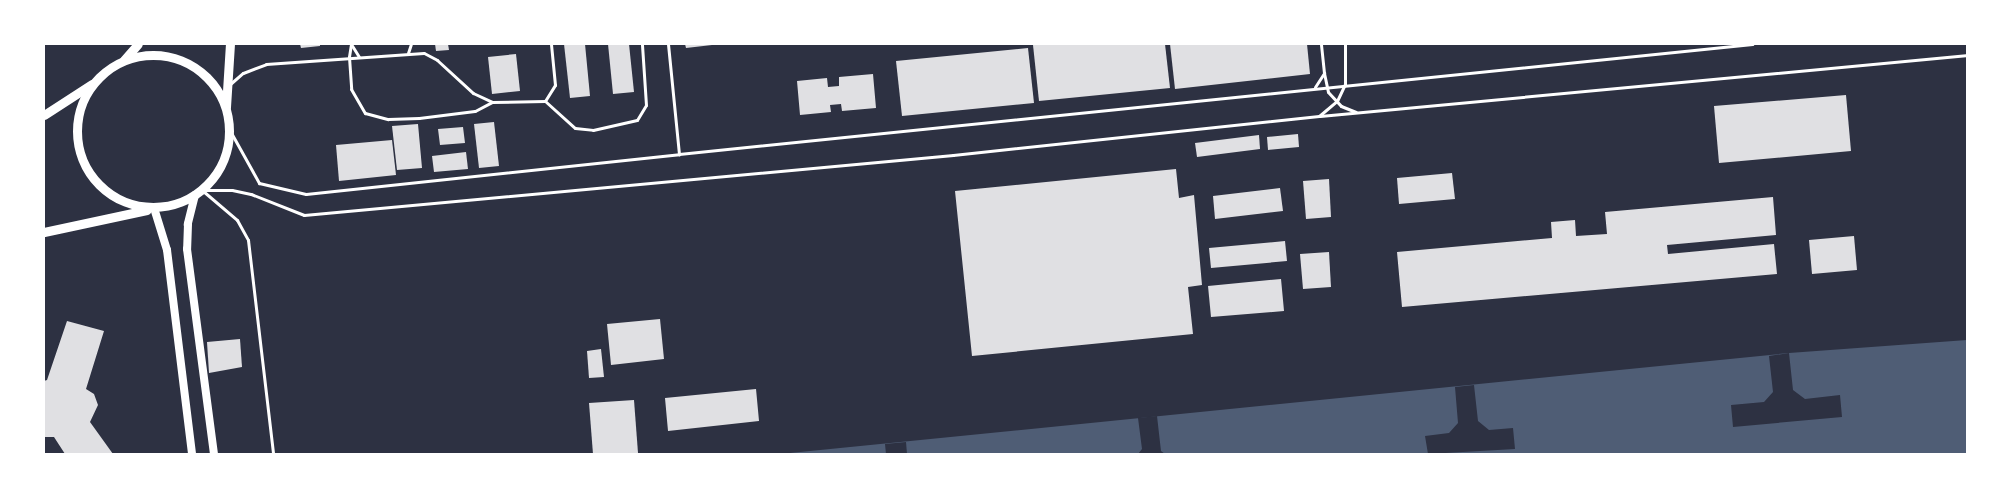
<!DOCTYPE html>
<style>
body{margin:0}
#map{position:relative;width:2011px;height:498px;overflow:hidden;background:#2d3142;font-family:Lato,sans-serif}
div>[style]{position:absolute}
.water>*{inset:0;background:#4f5d75}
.pier>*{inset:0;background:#2d3142}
.building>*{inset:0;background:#e0e0e3}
.service>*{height:3px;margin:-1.5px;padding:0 1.5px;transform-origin:1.5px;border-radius:1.5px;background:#fff}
.tertiary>*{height:8px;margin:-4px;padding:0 4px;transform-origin:4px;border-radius:4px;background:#fff}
.trunk>*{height:9px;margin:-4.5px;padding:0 4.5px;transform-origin:4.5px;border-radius:4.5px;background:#fff}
.trunk>.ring{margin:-4.5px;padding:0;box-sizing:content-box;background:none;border:9px solid #fff;border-radius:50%}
span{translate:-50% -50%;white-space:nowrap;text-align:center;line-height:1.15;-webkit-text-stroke:4.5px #fff;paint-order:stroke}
.frame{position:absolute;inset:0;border:45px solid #fff;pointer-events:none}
</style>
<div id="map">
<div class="water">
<div style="clip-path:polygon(1967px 340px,1967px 454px,780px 454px,1789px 353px)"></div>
</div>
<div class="pier">
<div style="clip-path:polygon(1789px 353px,1793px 390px,1805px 399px,1840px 395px,1842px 417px,1733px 427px,1731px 405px,1764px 402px,1773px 392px,1769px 356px)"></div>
<div style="clip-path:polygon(1474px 385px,1478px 421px,1489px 430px,1513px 428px,1515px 449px,1428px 454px,1425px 436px,1449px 433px,1458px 423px,1455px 387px)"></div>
<div style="clip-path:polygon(1157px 416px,1161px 451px,1165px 454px,1138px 454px,1142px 449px,1138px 418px)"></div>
<div style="clip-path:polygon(906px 442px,907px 454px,886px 454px,885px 444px)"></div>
</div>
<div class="building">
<div style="clip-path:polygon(300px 44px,320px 44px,320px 46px,301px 48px)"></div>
<div style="clip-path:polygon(435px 44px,448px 44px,449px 50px,436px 51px)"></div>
<div style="clip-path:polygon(564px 44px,585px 44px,590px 96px,570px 98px)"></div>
<div style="clip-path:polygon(608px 44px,629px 44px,634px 92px,613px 94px)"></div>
<div style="clip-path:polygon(685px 44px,712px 44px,712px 45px,686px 48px)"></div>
<div style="clip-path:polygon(1047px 44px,1165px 44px,1170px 88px,1039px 101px,1033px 45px)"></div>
<div style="clip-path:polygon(1170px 44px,1307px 44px,1310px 74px,1175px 89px)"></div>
<div style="clip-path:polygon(1028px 48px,1034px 103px,902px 116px,896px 61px)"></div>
<div style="clip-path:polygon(516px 54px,520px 91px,492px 94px,488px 57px)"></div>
<div style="clip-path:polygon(873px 74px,876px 108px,842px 111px,841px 104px,830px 105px,831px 112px,800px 115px,797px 81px,827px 78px,828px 87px,839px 86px,839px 77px)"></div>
<div style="clip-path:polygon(1846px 95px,1851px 151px,1719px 163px,1714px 106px)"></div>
<div style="clip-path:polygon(494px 122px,499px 166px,479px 168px,474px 124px)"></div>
<div style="clip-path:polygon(418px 124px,422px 168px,397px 170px,392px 126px)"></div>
<div style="clip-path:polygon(463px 127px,465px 143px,440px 145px,438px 129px)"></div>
<div style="clip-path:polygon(1298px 134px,1299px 147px,1268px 150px,1267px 137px)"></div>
<div style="clip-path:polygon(1259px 135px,1260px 149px,1197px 157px,1195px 143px)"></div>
<div style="clip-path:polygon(392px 140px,396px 175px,339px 181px,336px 145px)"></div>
<div style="clip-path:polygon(466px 152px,468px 169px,434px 172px,432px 156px)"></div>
<div style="clip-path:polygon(1176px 169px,1179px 198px,1194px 195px,1202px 285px,1188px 287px,1193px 334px,972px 356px,955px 191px)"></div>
<div style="clip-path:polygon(1452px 173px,1455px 199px,1399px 204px,1397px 178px)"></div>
<div style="clip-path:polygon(1329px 179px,1331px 217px,1306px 219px,1303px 181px)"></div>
<div style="clip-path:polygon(1280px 188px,1283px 211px,1215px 219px,1213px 196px)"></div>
<div style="clip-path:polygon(1773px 197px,1776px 235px,1667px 245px,1668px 254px,1774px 244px,1777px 274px,1402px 307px,1397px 252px,1552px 238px,1551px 222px,1575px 220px,1576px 236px,1607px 234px,1605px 212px)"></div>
<div style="clip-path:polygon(1854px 236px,1857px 270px,1812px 274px,1809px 240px)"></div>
<div style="clip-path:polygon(1285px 241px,1287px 261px,1211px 268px,1209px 248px)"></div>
<div style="clip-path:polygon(1329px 252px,1331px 287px,1303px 289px,1300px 254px)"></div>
<div style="clip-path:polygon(1281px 279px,1284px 311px,1211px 317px,1208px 286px)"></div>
<div style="clip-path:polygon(660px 319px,664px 359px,611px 365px,607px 324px)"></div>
<div style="clip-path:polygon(67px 321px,104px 331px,86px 389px,94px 394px,98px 405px,90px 422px,113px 454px,65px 454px,54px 437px,44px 437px,44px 381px,47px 380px)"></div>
<div style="clip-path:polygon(240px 339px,242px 367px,209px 373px,207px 342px)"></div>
<div style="clip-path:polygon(601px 349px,604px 377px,589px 378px,587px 351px)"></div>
<div style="clip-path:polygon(756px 389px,759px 421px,668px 431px,665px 398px)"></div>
<div style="clip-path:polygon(634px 400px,638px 453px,593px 454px,589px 403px)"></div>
</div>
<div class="service">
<div style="left:351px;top:44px;width:13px;rotate:99deg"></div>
<div style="left:349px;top:57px;width:32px;rotate:86deg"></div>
<div style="left:351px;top:89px;width:28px;rotate:60deg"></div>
<div style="left:365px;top:113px;width:24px;rotate:15deg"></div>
<div style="left:388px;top:119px;width:31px;rotate:-2deg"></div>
<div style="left:419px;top:118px;width:56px;rotate:-7.1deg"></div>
<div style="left:475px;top:111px;width:19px;rotate:-28deg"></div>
<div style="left:351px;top:44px;width:15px;rotate:58deg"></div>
<div style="left:668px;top:44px;width:111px;rotate:84.3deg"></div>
<div style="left:679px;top:154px;width:1079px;rotate:-5.85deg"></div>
<div style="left:408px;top:53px;width:9px;rotate:-72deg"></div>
<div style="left:1324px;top:73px;width:19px;rotate:78deg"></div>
<div style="left:1328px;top:92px;width:19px;rotate:47deg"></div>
<div style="left:1341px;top:106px;width:16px;rotate:22deg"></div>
<div style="left:229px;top:85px;width:18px;rotate:-41deg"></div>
<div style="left:243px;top:73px;width:25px;rotate:-21deg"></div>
<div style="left:266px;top:64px;width:158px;rotate:-4deg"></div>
<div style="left:424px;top:53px;width:15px;rotate:28deg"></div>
<div style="left:437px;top:60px;width:49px;rotate:42.5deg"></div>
<div style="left:473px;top:93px;width:21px;rotate:25deg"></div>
<div style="left:492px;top:102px;width:53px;rotate:-1.1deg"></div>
<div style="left:545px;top:101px;width:40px;rotate:42deg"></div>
<div style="left:575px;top:128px;width:18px;rotate:6deg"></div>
<div style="left:593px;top:130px;width:45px;rotate:-12.8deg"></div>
<div style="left:637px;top:120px;width:17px;rotate:-59deg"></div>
<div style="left:646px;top:105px;width:61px;rotate:-93.8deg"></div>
<div style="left:1315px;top:87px;width:17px;rotate:-57deg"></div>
<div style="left:1324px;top:73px;width:29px;rotate:-96deg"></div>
<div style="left:545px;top:101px;width:19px;rotate:-58deg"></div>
<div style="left:555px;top:85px;width:41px;rotate:-95.6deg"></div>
<div style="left:1320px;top:116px;width:651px;rotate:-5.38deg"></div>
<div style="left:229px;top:129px;width:62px;rotate:60.9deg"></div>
<div style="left:259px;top:183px;width:48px;rotate:13.2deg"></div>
<div style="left:306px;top:194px;width:375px;rotate:-6.1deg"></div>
<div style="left:202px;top:190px;width:30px"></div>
<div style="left:232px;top:190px;width:19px;rotate:12deg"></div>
<div style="left:251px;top:194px;width:57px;rotate:21.6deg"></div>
<div style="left:304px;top:215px;width:652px;rotate:-5.28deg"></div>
<div style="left:953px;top:155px;width:368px;rotate:-6.1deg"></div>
<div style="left:1319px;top:116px;width:23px;rotate:-40deg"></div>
<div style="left:1337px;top:101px;width:19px;rotate:-65deg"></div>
<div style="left:1345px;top:84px;width:40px;rotate:-90deg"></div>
<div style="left:203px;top:191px;width:45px;rotate:40.5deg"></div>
<div style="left:237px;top:220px;width:23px;rotate:61deg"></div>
<div style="left:248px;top:240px;width:215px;rotate:83.3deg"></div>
</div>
<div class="tertiary">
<div style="left:195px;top:195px;width:30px;rotate:104deg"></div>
<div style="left:188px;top:224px;width:25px;rotate:92deg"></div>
<div style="left:187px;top:249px;width:207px;rotate:82.5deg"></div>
<div style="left:154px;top:208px;width:44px;rotate:72.8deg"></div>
<div style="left:167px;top:250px;width:206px;rotate:83deg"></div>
</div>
<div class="trunk">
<div class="ring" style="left:77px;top:55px;width:143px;height:143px"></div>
<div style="left:124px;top:60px;width:21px;rotate:-49deg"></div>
<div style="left:226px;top:107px;width:63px;rotate:-86.4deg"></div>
<div style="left:44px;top:115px;width:57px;rotate:-32.9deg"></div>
<div style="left:44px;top:232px;width:105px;rotate:-12.1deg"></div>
</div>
<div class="frame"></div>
</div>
